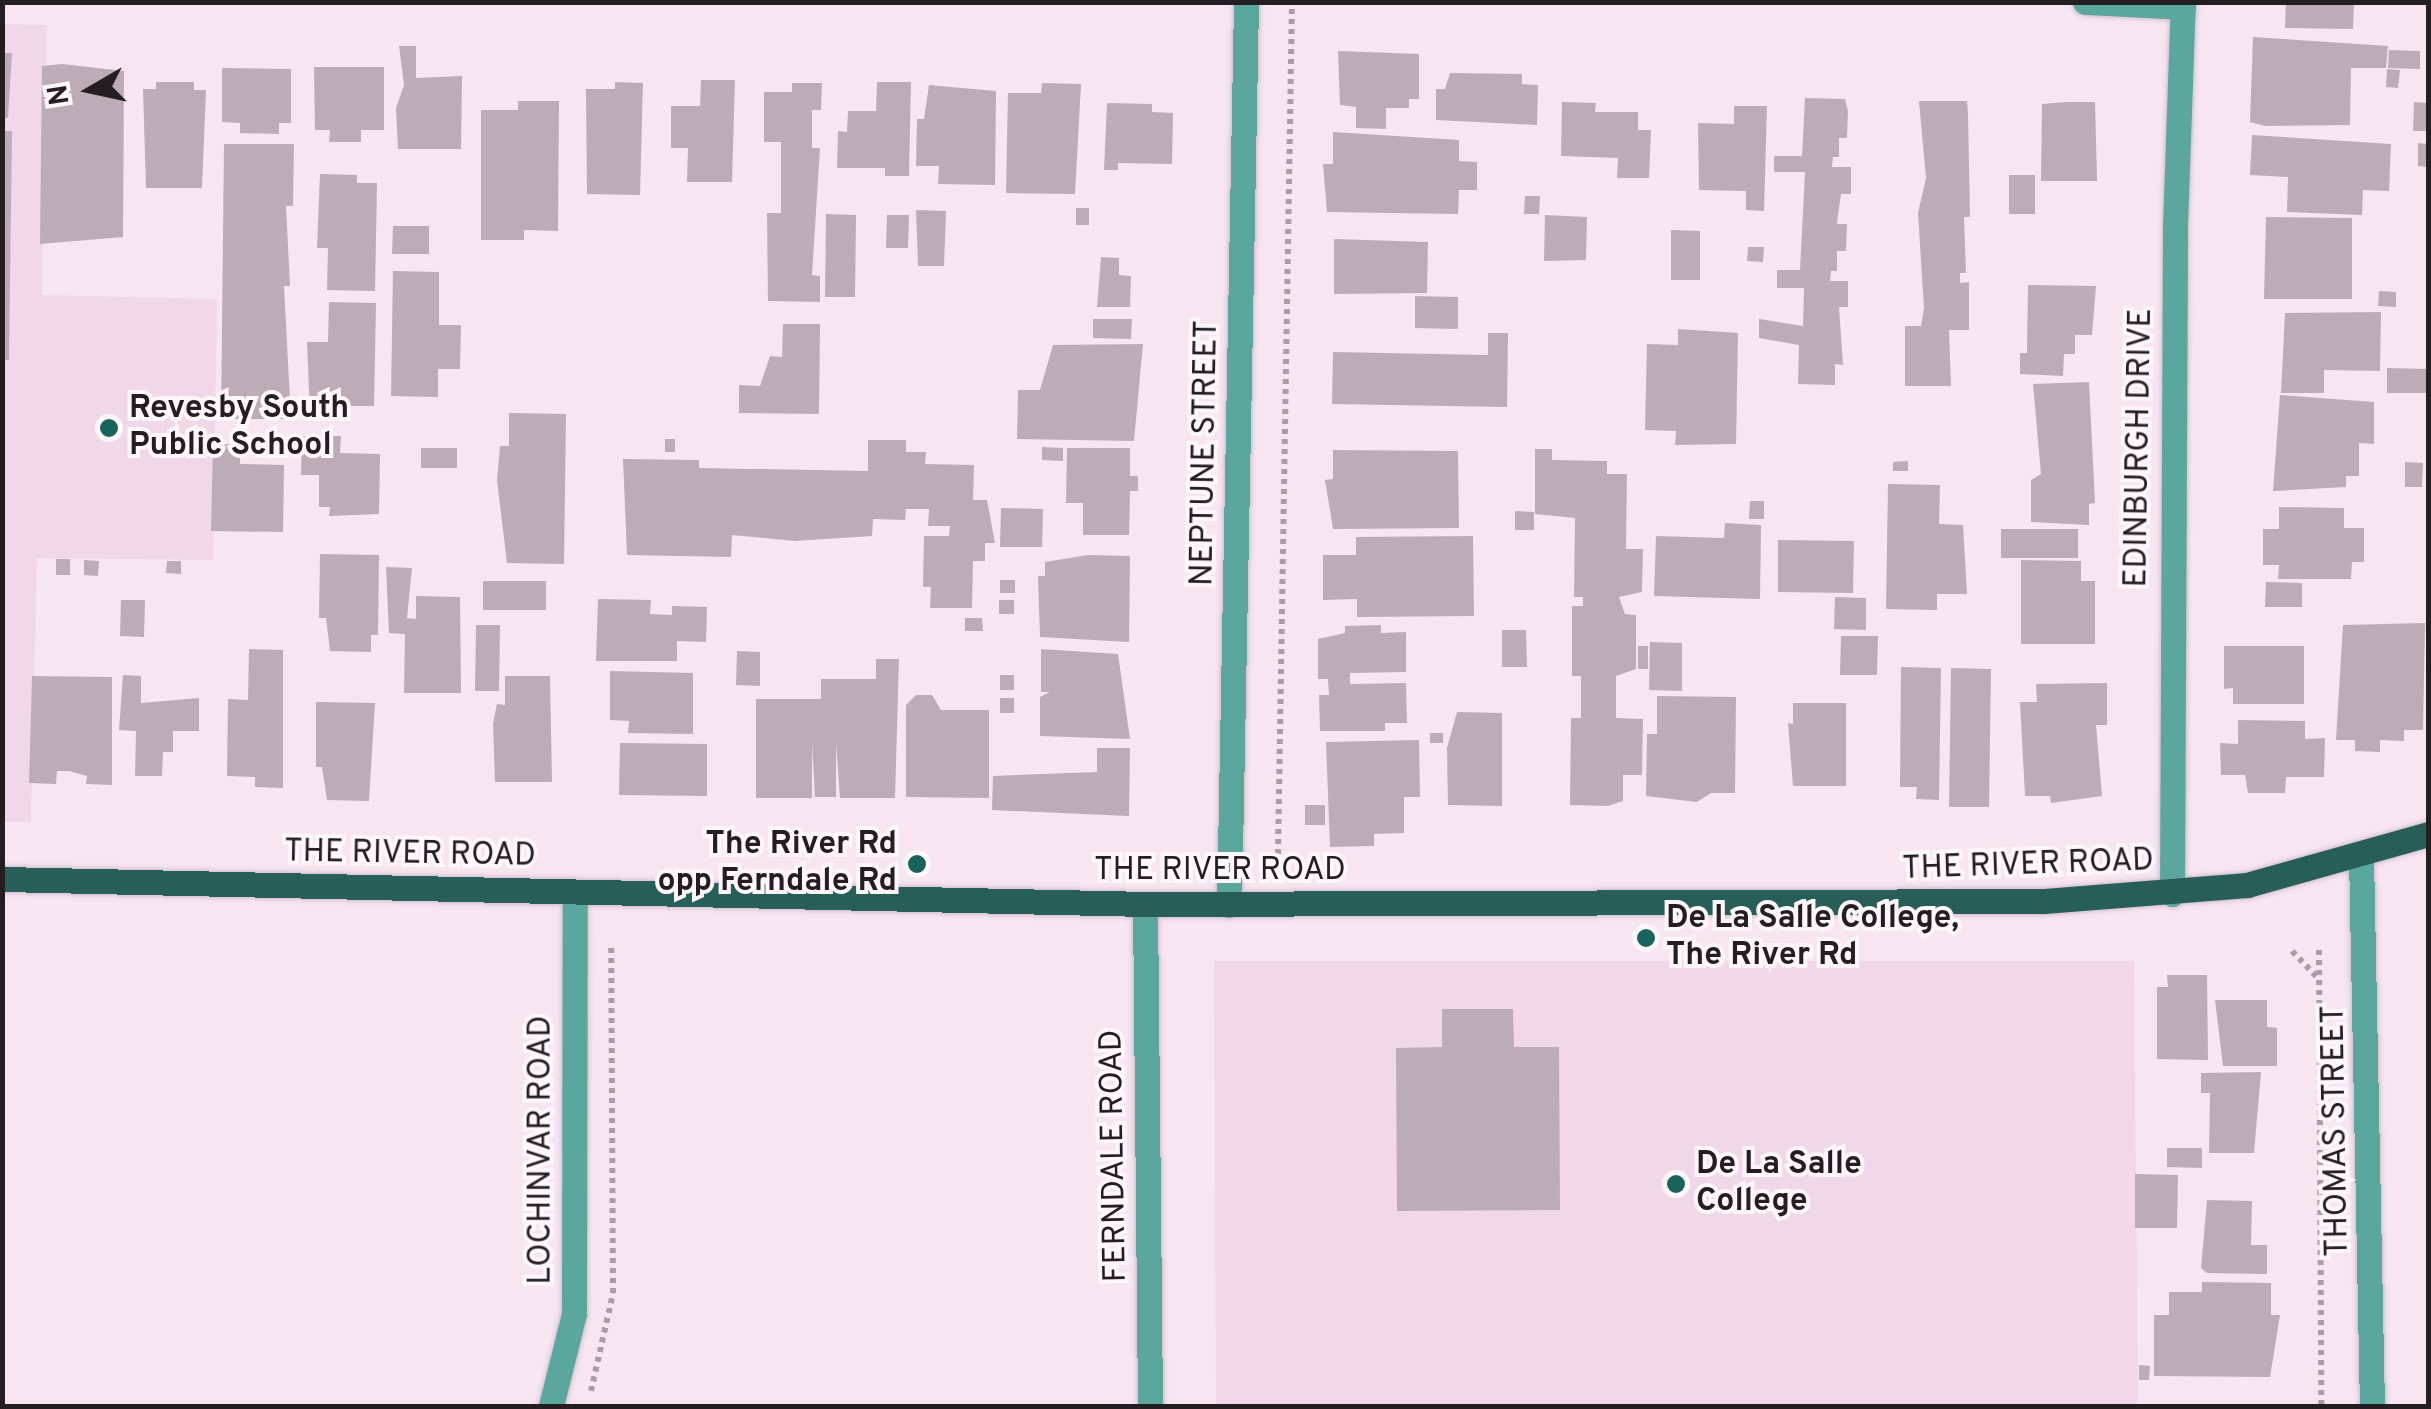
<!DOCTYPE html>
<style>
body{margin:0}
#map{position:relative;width:2431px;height:1409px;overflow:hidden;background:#f7e5f2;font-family:Overpass,sans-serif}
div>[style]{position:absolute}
.built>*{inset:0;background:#f1d8e9}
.building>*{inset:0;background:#bdabb8}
.path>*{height:6px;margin-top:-3px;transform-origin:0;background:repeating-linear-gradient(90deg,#ab9da7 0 5px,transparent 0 10px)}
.roads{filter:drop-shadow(0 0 2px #d1c1cd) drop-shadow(0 0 2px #d1c1cd)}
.minor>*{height:25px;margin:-12.5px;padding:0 12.5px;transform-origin:12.5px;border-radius:12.5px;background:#5ba79e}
.major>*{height:25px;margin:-12.5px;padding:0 12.5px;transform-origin:12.5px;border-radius:12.5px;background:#285e58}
.dots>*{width:28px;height:28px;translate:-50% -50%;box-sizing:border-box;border:5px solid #fdf6fb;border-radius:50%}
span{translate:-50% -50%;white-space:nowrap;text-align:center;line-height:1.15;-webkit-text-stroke:8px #fdf6fb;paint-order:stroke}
.poi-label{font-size:32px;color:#241d22;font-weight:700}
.left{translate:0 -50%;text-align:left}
.right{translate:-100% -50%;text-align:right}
.street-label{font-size:32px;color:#241d22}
.frame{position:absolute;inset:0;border:5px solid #241d22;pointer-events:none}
.north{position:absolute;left:40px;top:40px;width:100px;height:100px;-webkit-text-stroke:8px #fdf6fb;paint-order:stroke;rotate:261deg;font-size:28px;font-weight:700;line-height:40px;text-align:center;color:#241d22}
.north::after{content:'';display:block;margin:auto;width:35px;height:45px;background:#241d22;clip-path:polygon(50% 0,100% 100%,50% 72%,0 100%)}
</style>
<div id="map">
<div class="built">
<div style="clip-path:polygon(3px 24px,47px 25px,42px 295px,217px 299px,213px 560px,37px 558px,31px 822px,3px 822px)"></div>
<div style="clip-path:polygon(1214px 961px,2134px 961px,2138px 1406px,1216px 1406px)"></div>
</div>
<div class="building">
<div style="clip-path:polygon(2286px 2px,2354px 2px,2353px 29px,2285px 28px)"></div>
<div style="clip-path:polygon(2253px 37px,2388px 46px,2386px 68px,2351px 68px,2350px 125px,2265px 126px,2250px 122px)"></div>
<div style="clip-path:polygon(399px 46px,416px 46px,416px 78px,462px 76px,461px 149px,398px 149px,396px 108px,404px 85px)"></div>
<div style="clip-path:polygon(2389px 50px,2420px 51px,2420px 69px,2388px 68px)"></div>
<div style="clip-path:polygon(1338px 51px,1419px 54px,1419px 99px,1409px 99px,1409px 108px,1386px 108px,1386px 129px,1356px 128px,1356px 107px,1340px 105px)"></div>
<div style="clip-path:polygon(2px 53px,12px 53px,8px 118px,2px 117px)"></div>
<div style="clip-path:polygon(62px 64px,124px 71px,123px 237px,40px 244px,42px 66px)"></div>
<div style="clip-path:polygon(314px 67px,384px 67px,384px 130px,361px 130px,361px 142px,329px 142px,330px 130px,315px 130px)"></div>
<div style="clip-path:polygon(222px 68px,291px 69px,291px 123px,279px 123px,279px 134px,240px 133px,240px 123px,222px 122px)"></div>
<div style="clip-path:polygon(2387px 69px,2400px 70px,2398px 88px,2386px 87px)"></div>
<div style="clip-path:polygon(1450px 73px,1522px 74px,1522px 84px,1538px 85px,1537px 125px,1436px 120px,1436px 89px,1445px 89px)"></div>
<div style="clip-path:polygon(701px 80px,735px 80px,732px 182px,687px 182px,688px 148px,671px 148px,671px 106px,700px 106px)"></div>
<div style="clip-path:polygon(156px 82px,194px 82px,194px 90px,206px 90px,202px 188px,146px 188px,143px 89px,156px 89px)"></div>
<div style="clip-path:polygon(615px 82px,643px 83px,640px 195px,587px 194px,586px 89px,615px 89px)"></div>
<div style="clip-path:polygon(877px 82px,911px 82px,909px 176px,885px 176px,885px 168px,837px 168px,838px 131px,847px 132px,848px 111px,876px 111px)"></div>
<div style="clip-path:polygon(792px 83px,822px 83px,821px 110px,812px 110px,812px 148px,820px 148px,812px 275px,820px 276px,820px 302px,768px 301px,767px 213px,781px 213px,781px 142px,764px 142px,764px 92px,792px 92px)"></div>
<div style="clip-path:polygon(1042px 83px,1081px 84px,1075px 194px,1006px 193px,1008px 93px,1041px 93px)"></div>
<div style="clip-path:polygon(929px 85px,996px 91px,995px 185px,938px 184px,939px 166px,916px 166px,917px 119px,924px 119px)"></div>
<div style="clip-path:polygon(1805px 98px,1845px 99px,1848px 111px,1847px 138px,1839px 138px,1839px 157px,1833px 157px,1832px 167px,1851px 167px,1851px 194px,1841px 194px,1838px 215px,1837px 224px,1847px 224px,1846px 251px,1837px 251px,1837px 271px,1831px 271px,1830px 281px,1848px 281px,1848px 307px,1839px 307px,1843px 365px,1835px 364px,1835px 385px,1798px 384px,1799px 345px,1759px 338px,1759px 319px,1803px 326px,1804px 288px,1777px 288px,1777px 270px,1800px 270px,1805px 172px,1774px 172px,1774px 156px,1802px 156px)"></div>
<div style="clip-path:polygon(518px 101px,559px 101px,558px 231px,524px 230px,524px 240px,481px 240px,481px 110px,518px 110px)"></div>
<div style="clip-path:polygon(1919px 101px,1967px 101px,1968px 113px,1970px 217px,1964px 217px,1966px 273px,1960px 273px,1960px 283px,1969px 282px,1969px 330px,1949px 330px,1951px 386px,1905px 386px,1905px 326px,1921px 326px,1924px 308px,1918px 213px,1926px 178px)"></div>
<div style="clip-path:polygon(1562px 102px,1596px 103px,1595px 112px,1638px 112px,1638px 130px,1651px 130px,1649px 178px,1617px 178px,1618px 158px,1561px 156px)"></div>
<div style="clip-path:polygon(2066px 102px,2095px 102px,2097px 181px,2041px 181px,2042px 104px)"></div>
<div style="clip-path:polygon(2414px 102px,2428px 103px,2428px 131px,2413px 131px)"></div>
<div style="clip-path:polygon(1107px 103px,1152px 104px,1152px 112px,1173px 113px,1172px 164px,1118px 163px,1118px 170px,1104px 170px)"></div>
<div style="clip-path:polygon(1734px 106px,1767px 106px,1764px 211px,1746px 210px,1746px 191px,1699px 190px,1698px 123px,1734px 124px)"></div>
<div style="clip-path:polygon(2px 131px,12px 131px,9px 360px,2px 360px)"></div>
<div style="clip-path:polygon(1333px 132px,1459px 140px,1459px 161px,1477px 162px,1477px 190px,1459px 190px,1458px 214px,1327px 212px,1323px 164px,1333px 164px)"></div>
<div style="clip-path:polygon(2252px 135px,2391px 144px,2389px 191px,2363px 190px,2362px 215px,2287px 212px,2288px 177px,2250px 175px)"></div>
<div style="clip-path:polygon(2418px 143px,2428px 144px,2428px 167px,2418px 166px)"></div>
<div style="clip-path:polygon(224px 144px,294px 144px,293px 206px,286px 206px,290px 286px,284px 286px,291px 419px,221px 419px)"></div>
<div style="clip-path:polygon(320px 174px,357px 175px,357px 183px,377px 183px,375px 291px,327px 290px,328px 248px,317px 248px)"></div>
<div style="clip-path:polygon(2009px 175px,2035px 175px,2035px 214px,2009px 214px)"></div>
<div style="clip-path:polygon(1525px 196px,1540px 196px,1539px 214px,1524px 214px)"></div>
<div style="clip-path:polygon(1076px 208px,1089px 208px,1089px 225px,1076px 225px)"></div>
<div style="clip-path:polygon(916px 210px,946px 211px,944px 266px,918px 266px)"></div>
<div style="clip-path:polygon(826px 214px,856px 215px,855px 297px,825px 297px)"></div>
<div style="clip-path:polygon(887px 215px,909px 215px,908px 248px,886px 248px)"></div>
<div style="clip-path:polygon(1545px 215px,1587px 217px,1586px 260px,1544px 261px)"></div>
<div style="clip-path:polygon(2266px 217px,2352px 218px,2352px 299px,2264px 299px)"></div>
<div style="clip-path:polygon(393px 226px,429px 226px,429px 254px,392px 254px)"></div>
<div style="clip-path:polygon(1671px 230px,1700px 231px,1700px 280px,1671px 280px)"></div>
<div style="clip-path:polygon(1334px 239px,1428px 242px,1427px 293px,1334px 294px)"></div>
<div style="clip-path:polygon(1748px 247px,1764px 247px,1763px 262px,1747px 261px)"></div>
<div style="clip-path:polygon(1101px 257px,1119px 258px,1119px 275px,1131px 276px,1130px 307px,1097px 307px)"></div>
<div style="clip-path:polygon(393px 271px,439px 272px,439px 325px,461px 325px,460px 369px,438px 369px,438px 397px,391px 396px)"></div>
<div style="clip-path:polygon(2028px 285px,2096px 286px,2092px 335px,2075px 335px,2075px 354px,2064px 354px,2063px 376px,2020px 374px,2020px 353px,2027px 353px)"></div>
<div style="clip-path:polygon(2379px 291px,2396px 292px,2396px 307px,2378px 306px)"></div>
<div style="clip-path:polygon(1415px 296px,1458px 297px,1458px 329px,1415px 328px)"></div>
<div style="clip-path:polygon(329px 302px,376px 303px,374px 406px,340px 406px,340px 415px,310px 415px,307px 342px,328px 342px)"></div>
<div style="clip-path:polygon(2381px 312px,2380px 371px,2324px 370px,2324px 393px,2281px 393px,2285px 313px)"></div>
<div style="clip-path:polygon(1093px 319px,1132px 319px,1131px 339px,1093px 338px)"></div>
<div style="clip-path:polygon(783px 324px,820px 324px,819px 414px,739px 413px,739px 385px,760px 386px,770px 356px,782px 357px)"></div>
<div style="clip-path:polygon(1678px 329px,1738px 333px,1736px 444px,1675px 445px,1676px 431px,1645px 430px,1647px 344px,1678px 345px)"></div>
<div style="clip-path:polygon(1488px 333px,1508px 333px,1507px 407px,1332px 404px,1333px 352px,1488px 355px)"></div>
<div style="clip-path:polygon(1143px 344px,1134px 441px,1017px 439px,1018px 390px,1040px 390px,1053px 345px)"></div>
<div style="clip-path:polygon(2387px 368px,2428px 369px,2428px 393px,2387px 393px)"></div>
<div style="clip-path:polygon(2089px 382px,2095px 503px,2089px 504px,2089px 525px,2031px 522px,2031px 480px,2041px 474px,2033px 384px)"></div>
<div style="clip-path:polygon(2280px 395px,2374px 402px,2374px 444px,2359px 443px,2359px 476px,2346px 476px,2346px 487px,2273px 491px)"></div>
<div style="clip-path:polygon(509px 413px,566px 414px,564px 564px,507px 563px,497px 480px,500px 446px,509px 446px)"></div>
<div style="clip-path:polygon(302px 436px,341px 436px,340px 453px,380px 454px,379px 514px,329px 516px,330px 507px,319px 507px,319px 475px,301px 475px)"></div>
<div style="clip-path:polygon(665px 439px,675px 439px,675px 452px,665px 452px)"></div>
<div style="clip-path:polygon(868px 440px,906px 440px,906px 452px,926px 452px,925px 464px,974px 465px,973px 500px,987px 500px,995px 543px,985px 543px,985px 561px,973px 561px,972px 608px,930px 608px,931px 587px,923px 587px,924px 536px,949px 536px,950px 526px,928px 526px,929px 509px,906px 509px,905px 520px,873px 519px,872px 536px,795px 541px,732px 535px,731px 557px,627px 555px,623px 459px,699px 460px,699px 468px,868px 471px)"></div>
<div style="clip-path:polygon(213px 444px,240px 444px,240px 464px,284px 465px,283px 532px,211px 531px)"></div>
<div style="clip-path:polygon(1042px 447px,1063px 448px,1063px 461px,1042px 460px)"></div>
<div style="clip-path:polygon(421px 448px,457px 448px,457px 468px,421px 468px)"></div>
<div style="clip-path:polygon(1067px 448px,1130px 448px,1130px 476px,1138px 476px,1138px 491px,1130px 491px,1129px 535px,1083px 535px,1083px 503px,1066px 503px)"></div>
<div style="clip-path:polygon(1535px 449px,1552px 449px,1552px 460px,1607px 461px,1607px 474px,1627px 474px,1626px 549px,1643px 549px,1642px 592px,1619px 597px,1625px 614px,1636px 615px,1636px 669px,1616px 676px,1616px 718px,1643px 719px,1642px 775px,1623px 775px,1623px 801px,1608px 806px,1570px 805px,1571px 718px,1581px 718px,1581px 676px,1572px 676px,1572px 606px,1583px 606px,1583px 597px,1574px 597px,1575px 518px,1535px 514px)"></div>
<div style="clip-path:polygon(1333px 450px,1458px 451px,1459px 528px,1333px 529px,1325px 480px,1333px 479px)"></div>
<div style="clip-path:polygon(1908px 461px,1908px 471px,1893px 471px,1893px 462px)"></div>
<div style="clip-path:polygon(2405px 462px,2423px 463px,2422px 487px,2405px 487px)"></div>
<div style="clip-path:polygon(1888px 484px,1940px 485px,1939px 524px,1963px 525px,1967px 594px,1937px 594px,1937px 610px,1886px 609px)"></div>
<div style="clip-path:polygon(1750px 501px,1764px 501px,1764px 519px,1749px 519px)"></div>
<div style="clip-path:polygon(2279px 507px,2344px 508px,2344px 528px,2364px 528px,2364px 562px,2352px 562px,2351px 579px,2278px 579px,2279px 565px,2263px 565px,2263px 529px,2279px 529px)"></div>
<div style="clip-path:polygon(1001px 508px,1043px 509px,1042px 547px,1000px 547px)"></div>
<div style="clip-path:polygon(1515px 511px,1534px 512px,1534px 530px,1515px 530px)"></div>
<div style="clip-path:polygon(1725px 523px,1761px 525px,1760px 599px,1654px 596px,1656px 536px,1724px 538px)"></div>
<div style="clip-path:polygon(2001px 529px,2078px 529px,2078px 558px,2001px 558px)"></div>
<div style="clip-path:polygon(1473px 536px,1474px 616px,1357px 617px,1357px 599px,1323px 600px,1323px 555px,1356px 555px,1356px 537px)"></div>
<div style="clip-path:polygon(1778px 540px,1854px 541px,1853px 593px,1778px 592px)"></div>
<div style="clip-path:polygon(320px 554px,379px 555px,378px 635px,371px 635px,371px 652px,330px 651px,326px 618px,319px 618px)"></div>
<div style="clip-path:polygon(1088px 555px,1130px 556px,1129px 642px,1040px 637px,1038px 576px,1045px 576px,1045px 562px)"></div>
<div style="clip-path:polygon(56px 559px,70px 559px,70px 575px,56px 575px)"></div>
<div style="clip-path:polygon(84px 560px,99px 561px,98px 576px,84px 575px)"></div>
<div style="clip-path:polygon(2021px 560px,2081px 561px,2081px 581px,2095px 581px,2095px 644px,2021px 644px)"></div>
<div style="clip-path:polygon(167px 561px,181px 561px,181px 574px,166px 573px)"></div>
<div style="clip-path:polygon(386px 567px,412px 568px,407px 618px,416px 619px,416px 596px,460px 597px,461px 693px,404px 693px,405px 634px,389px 633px)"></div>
<div style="clip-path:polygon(1000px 580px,1015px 580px,1015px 593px,1000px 593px)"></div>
<div style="clip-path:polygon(483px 581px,546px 581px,546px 610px,483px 610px)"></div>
<div style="clip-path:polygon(2266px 582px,2302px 583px,2302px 607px,2265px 607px)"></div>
<div style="clip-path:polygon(1835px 597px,1866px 598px,1866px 630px,1834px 629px)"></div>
<div style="clip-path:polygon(598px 599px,651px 600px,650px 614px,672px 615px,672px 606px,707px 607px,706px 642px,677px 641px,677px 661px,596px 661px)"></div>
<div style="clip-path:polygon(121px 600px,145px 600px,144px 637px,120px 636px)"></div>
<div style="clip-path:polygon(999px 600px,1014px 600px,1014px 614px,999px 614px)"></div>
<div style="clip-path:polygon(965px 618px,982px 618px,983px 631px,965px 631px)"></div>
<div style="clip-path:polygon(2425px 623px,2423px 730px,2404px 730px,2404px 741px,2380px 740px,2380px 752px,2355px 751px,2355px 740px,2336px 740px,2343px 625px)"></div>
<div style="clip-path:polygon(476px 625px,500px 625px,499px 691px,475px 691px)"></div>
<div style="clip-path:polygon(1381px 625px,1381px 633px,1406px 632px,1406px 672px,1350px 673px,1350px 684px,1406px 683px,1407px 723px,1385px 723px,1385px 731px,1320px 731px,1319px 695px,1329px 695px,1328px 679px,1318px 679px,1318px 639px,1345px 633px,1345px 626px)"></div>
<div style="clip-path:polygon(1502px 630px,1526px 630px,1527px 667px,1502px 667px)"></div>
<div style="clip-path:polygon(1841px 636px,1878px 636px,1877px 675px,1840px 675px)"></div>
<div style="clip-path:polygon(1650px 642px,1682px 643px,1682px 691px,1649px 690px)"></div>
<div style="clip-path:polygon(1638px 646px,1648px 646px,1648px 669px,1638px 669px)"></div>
<div style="clip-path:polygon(2224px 646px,2304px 646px,2304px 704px,2233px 704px,2233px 688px,2224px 689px)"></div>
<div style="clip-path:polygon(249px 649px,283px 650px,283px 788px,255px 787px,255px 777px,227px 776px,228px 699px,248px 700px)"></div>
<div style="clip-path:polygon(1041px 649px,1118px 654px,1130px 739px,1040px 736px,1040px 697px,1050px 692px,1041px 692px)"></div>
<div style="clip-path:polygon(737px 651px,760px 652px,760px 686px,736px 685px)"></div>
<div style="clip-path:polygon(876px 659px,899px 659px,895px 798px,840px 798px,836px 743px,836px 797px,815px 797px,812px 743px,812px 798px,756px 798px,756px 699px,821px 699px,821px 679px,876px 679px)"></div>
<div style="clip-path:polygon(1901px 667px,1941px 668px,1939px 800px,1916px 799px,1917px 787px,1900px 787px)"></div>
<div style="clip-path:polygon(1951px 668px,1991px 669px,1989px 807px,1949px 807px)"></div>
<div style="clip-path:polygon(610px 671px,693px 673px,693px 734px,628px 733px,629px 721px,610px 720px)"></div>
<div style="clip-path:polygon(123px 675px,141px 676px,141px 703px,199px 698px,199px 731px,173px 731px,173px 752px,163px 752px,162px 776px,135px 776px,136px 731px,119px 730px)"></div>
<div style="clip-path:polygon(1000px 675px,1014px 675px,1014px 690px,1000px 690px)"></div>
<div style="clip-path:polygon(32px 676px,112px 677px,112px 785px,86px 784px,87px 776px,69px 771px,57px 771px,56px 784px,29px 783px)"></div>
<div style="clip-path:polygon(505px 676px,550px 676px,552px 782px,495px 782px,493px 724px,497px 704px,505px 705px)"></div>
<div style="clip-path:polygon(2107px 683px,2107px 725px,2096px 725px,2102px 796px,2051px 803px,2050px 796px,2025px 796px,2020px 702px,2037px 702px,2036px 684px)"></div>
<div style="clip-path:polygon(916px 695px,932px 695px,941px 710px,989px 710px,989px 798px,906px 797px,906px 705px)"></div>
<div style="clip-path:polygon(1657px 696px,1736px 697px,1735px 793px,1711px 793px,1697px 802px,1646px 796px,1647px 734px,1657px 734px)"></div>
<div style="clip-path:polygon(1000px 698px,1014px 698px,1014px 713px,1000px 713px)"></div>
<div style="clip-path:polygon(316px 702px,375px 703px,369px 801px,327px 800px,322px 767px,316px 767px)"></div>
<div style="clip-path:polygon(1793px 703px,1846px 703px,1846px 786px,1793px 786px,1788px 723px,1793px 724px)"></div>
<div style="clip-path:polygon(1457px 712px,1502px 713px,1502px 806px,1448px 805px,1447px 748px)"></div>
<div style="clip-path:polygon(2238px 720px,2305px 721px,2305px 739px,2325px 738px,2324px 777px,2286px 777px,2285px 793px,2248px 793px,2245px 775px,2221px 775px,2220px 743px,2238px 744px)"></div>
<div style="clip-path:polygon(1430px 733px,1443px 733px,1443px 743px,1430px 743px)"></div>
<div style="clip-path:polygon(1419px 740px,1420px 797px,1404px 797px,1404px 833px,1374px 834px,1374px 846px,1330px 847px,1326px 742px)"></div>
<div style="clip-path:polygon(620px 743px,707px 744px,707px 796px,619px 795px)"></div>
<div style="clip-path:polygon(1097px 748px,1130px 748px,1129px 816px,992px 810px,993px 776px,1097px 772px)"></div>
<div style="clip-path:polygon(1305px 805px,1325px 805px,1325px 825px,1305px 825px)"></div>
<div style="clip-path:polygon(2167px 975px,2207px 975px,2208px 1060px,2157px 1059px,2157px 987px,2168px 987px)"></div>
<div style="clip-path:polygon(2215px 1000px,2267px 1000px,2267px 1027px,2277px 1028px,2277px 1066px,2223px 1066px)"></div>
<div style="clip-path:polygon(1442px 1009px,1513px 1009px,1514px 1047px,1559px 1047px,1560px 1210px,1397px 1211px,1396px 1048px,1442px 1047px)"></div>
<div style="clip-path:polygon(2261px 1072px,2254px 1153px,2209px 1153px,2210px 1093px,2201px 1093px,2201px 1073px)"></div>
<div style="clip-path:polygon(2167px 1148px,2202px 1148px,2202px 1168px,2167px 1167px)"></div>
<div style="clip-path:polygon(2135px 1174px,2178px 1175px,2177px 1228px,2135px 1228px)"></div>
<div style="clip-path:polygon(2207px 1200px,2252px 1201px,2251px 1245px,2267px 1245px,2267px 1274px,2207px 1273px,2201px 1268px)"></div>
<div style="clip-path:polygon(2202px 1282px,2271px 1283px,2271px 1315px,2280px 1315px,2270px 1377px,2154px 1376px,2154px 1315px,2169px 1315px,2169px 1292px,2202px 1292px)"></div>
<div style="clip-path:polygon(2139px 1365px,2150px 1366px,2149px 1380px,2139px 1380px)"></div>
</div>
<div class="path">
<div style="left:1278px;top:854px;width:852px;rotate:-89.06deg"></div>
<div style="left:2319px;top:950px;width:456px;rotate:89.7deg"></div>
<div style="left:2292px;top:951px;width:39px;rotate:46deg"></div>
<div style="left:591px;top:1391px;width:100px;rotate:-77.3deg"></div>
<div style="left:613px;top:1293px;width:350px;rotate:-90.3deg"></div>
</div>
<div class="roads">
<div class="minor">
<div style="left:2085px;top:2px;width:98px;rotate:2.9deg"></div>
<div style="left:2361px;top:855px;width:551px;rotate:88.86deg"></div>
<div style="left:2172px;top:894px;width:668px;rotate:-89.74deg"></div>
<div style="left:2175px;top:226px;width:224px;rotate:-88deg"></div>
<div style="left:1145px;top:904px;width:502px;rotate:89.43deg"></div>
<div style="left:1229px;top:905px;width:903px;rotate:-88.92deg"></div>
<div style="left:551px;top:1406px;width:95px;rotate:-76deg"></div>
<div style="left:574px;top:1314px;width:422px;rotate:-89.9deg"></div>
</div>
<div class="major">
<div style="left:2px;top:879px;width:1143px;rotate:1.25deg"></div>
<div style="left:1145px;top:904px;width:899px;rotate:-0.19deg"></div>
<div style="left:2044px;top:901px;width:204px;rotate:-4.5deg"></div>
<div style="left:2247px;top:885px;width:188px;rotate:-15.7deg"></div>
</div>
</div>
<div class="dots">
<div style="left:109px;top:428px;background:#18645d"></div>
<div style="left:917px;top:864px;background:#18645d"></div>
<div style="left:1646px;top:938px;background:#18645d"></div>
<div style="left:1676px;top:1184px;background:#18645d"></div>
</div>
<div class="poi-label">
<span class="left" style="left:129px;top:428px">Revesby South<br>Public School</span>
<span class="right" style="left:897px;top:864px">The River Rd<br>opp Ferndale Rd</span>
<span class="left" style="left:1666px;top:938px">De La Salle College,<br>The River Rd</span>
<span class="left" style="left:1696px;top:1184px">De La Salle<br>College</span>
</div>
<div class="street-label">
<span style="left:2140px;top:448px;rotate:-89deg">EDINBURGH DRIVE</span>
<span style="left:1206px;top:453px;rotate:-89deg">NEPTUNE STREET</span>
<span style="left:410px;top:855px;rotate:1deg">THE RIVER ROAD</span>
<span style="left:2028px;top:866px;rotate:-2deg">THE RIVER ROAD</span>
<span style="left:1220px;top:871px">THE RIVER ROAD</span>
<span style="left:2337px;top:1131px;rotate:-91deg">THOMAS STREET</span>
<span style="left:542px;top:1150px;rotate:-90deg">LOCHINVAR ROAD</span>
<span style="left:1115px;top:1156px;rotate:-91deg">FERNDALE ROAD</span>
</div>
<div class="frame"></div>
<div class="north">N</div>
</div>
